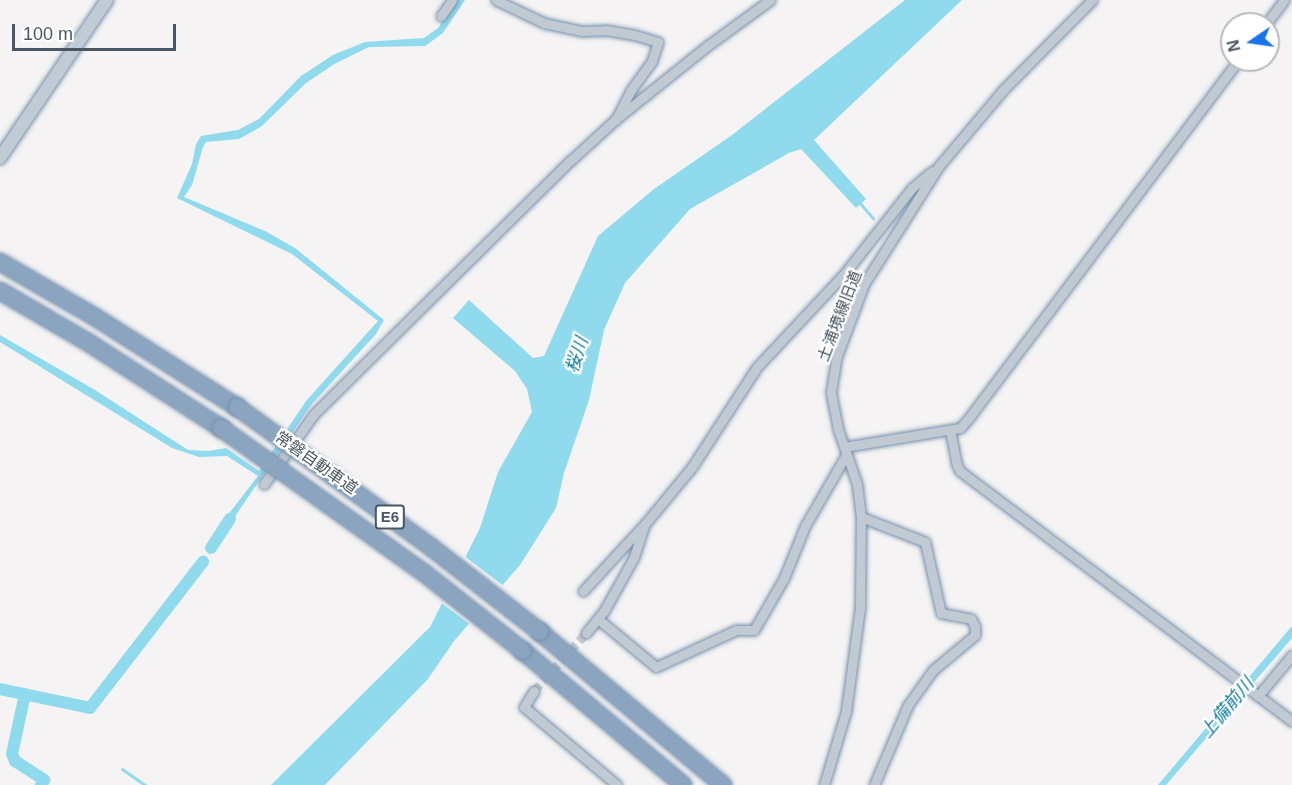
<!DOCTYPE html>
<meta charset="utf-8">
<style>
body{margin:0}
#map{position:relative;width:1292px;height:785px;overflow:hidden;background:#f5f3f3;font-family:Arial,"Noto Sans JP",sans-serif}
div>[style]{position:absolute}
.water>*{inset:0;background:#90daee}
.pier>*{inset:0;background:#f5f3f3}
.stream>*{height:3px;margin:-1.5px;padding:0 1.5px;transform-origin:1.5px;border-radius:1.5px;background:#90daee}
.canal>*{height:12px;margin:-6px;padding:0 6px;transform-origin:6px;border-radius:6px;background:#90daee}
.street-tunnel>*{height:9px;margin-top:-4.5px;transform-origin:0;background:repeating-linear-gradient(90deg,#caccce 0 9px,transparent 0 13.5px)}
.roads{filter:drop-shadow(0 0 2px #7690ad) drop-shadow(0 0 2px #7690ad)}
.street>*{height:9px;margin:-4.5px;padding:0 4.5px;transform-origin:4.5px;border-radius:4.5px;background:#c1cad2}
.secondary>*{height:12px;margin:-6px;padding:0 6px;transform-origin:6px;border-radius:6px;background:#c1cbd6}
.highway>*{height:16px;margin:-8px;padding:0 8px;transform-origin:8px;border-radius:8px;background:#8ba5c1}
.bridges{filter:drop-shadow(0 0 2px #7690ad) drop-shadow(0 0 2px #7690ad)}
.highway-bridge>*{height:16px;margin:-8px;padding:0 8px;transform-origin:8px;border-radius:8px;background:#8ba5c1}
span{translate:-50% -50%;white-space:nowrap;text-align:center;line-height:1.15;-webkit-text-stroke:4.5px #fff;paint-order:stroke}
.shield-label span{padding:2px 4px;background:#fff;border:2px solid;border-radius:4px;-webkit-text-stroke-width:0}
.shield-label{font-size:15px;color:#4a5661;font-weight:700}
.street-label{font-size:16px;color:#4a5661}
.water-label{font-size:18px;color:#0c7c9b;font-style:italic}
.north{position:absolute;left:1220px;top:12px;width:60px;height:60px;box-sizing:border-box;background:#fff;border:2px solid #b7bbc0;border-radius:50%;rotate:257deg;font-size:16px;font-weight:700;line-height:24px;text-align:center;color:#4a5661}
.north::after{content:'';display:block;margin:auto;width:21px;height:27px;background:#1a73e8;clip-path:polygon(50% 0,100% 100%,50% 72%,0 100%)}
.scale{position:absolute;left:12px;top:24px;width:164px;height:27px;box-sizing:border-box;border:3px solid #4a5661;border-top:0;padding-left:8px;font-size:18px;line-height:21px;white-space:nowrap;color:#4a5661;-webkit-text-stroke:4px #fff;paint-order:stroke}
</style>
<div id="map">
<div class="water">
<div style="clip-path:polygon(456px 0,465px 0,443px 33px,425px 46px,369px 47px,336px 63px,306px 83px,262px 126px,239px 139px,206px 142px,203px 147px,192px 185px,184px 197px,265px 231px,295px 248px,384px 320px,376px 334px,311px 405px,223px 534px,217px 529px,258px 476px,227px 456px,199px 457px,172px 448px,0 342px,0 335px,95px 390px,188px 450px,209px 451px,226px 448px,259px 471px,306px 401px,378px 321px,292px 254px,177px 198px,192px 164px,196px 144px,201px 136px,238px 130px,259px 119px,301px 76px,333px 55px,365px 42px,424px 38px,438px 28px)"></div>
<div style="clip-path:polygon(905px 0,962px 0,814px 140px,866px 199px,856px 208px,801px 149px,789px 153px,690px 209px,625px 283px,604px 330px,589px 400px,564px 473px,556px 508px,520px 565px,454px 641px,428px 679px,325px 785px,271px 785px,430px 627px,480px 528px,498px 472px,532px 412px,527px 389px,515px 371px,453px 318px,469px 300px,533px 358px,544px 356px,598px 236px,654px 189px,732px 135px)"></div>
<div style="clip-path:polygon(1292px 626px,1292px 638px,1166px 785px,1158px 785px)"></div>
</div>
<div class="pier">
<div style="clip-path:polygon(463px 555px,505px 587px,472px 626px,440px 602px)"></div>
</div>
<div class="stream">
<div style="left:858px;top:201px;width:23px;rotate:49deg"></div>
<div style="left:122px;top:769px;width:28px;rotate:35deg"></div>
</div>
<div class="canal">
<div style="left:211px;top:548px;width:35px;rotate:-57deg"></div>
<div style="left:0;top:689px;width:92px;rotate:11.9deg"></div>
<div style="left:90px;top:708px;width:185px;rotate:-52.3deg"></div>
<div style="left:25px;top:694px;width:61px;rotate:102.2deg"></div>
<div style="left:12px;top:754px;width:8px;rotate:67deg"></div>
<div style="left:15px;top:761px;width:35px;rotate:33deg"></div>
<div style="left:44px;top:780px;width:6px;rotate:121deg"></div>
</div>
<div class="street-tunnel">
<div style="left:534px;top:691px;width:78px;rotate:-48.1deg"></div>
</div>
<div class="roads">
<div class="street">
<div style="left:496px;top:0;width:53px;rotate:25.6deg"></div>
<div style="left:544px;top:23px;width:40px;rotate:12deg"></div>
<div style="left:583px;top:31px;width:23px;rotate:-2deg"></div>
<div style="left:606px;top:30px;width:29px;rotate:10deg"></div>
<div style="left:635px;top:35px;width:24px;rotate:17deg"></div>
<div style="left:658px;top:42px;width:20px;rotate:108deg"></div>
<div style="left:652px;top:61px;width:36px;rotate:126deg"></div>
<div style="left:631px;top:90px;width:33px;rotate:117deg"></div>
<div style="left:441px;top:16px;width:19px;rotate:-55deg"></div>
<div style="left:1266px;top:24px;width:30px;rotate:-53deg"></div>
<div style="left:950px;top:430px;width:36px;rotate:79deg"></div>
<div style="left:957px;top:465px;width:7px;rotate:63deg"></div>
<div style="left:960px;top:471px;width:416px;rotate:37deg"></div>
<div style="left:844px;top:447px;width:118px;rotate:-9.3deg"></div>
<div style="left:960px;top:428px;width:12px;rotate:-48deg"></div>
<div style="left:968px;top:419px;width:450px;rotate:-53deg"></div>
<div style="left:264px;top:484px;width:86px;rotate:-54.5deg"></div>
<div style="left:314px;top:414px;width:360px;rotate:-44.7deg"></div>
<div style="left:570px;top:161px;width:62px;rotate:-42.4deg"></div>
<div style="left:616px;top:119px;width:117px;rotate:-38.7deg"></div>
<div style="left:707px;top:46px;width:78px;rotate:-36.1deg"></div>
<div style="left:861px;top:517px;width:69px;rotate:21.3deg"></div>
<div style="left:925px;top:542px;width:73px;rotate:77.3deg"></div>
<div style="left:941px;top:613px;width:31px;rotate:11deg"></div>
<div style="left:971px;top:619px;width:9px;rotate:63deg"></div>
<div style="left:975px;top:627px;width:8px;rotate:90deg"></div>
<div style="left:975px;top:635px;width:55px;rotate:140.2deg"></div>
<div style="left:933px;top:670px;width:43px;rotate:125.5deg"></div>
<div style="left:908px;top:705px;width:87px;rotate:113deg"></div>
<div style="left:583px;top:591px;width:87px;rotate:-47.3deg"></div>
<div style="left:598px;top:619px;width:75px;rotate:39.6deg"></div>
<div style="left:656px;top:667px;width:88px;rotate:-24.8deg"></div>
<div style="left:736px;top:630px;width:18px"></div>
<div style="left:754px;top:630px;width:60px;rotate:-60deg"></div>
<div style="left:784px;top:578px;width:56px;rotate:-68deg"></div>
<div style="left:805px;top:526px;width:82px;rotate:-60deg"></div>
<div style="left:586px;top:633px;width:28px;rotate:-51deg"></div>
<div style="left:604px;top:611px;width:62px;rotate:-60.9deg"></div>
<div style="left:634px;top:557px;width:35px;rotate:-72deg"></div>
<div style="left:645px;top:524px;width:74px;rotate:-50.5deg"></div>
<div style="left:692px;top:467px;width:119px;rotate:-57deg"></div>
<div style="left:757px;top:367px;width:127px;rotate:-46.9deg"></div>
<div style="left:844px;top:274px;width:110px;rotate:-51.7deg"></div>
<div style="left:912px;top:188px;width:26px;rotate:-40deg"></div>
<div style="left:534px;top:691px;width:19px;rotate:122deg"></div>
<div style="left:524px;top:707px;width:121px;rotate:40deg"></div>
<div style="left:1258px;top:696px;width:53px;rotate:-50.3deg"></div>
<div style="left:824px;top:785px;width:77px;rotate:-73.4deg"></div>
<div style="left:846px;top:711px;width:105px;rotate:-82.3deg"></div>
<div style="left:860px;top:607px;width:90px;rotate:-89.4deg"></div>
<div style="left:861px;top:517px;width:33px;rotate:-97deg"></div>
<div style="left:857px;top:484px;width:58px;rotate:-109.1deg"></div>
<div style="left:838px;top:429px;width:38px;rotate:-101deg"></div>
<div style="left:831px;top:392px;width:36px;rotate:-81deg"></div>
<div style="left:837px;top:356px;width:77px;rotate:-69.4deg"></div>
<div style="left:864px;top:284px;width:140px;rotate:-57.6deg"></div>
<div style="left:939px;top:166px;width:99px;rotate:-49.9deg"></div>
<div style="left:1003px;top:90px;width:127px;rotate:-45.3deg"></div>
</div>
<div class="secondary">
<div style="left:0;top:158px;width:191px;rotate:-55.9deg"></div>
</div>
<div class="highway">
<div style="left:0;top:262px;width:110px;rotate:30.1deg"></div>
<div style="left:95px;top:317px;width:168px;rotate:32.4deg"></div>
<div style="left:0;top:291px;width:99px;rotate:30.2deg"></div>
<div style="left:86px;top:341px;width:161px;rotate:32.8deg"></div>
<div style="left:540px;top:632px;width:239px;rotate:39.9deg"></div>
<div style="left:523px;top:651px;width:209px;rotate:39.9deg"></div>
</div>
</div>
<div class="bridges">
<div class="highway-bridge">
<div style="left:237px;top:407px;width:239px;rotate:35.8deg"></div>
<div style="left:431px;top:547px;width:138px;rotate:37.9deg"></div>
<div style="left:221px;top:428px;width:248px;rotate:35.5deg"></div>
<div style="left:423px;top:572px;width:127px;rotate:38.3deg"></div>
</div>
</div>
<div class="shield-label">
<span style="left:390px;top:517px">E6</span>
</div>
<div class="street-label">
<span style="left:840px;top:316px;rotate:-69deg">土浦境線旧道</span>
<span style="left:316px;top:463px;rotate:35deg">常磐自動車道</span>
</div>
<div class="water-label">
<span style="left:577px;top:355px;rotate:-72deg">桜川</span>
<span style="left:1227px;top:708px;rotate:-50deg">上備前川</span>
</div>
<div class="north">N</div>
<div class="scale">100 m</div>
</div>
